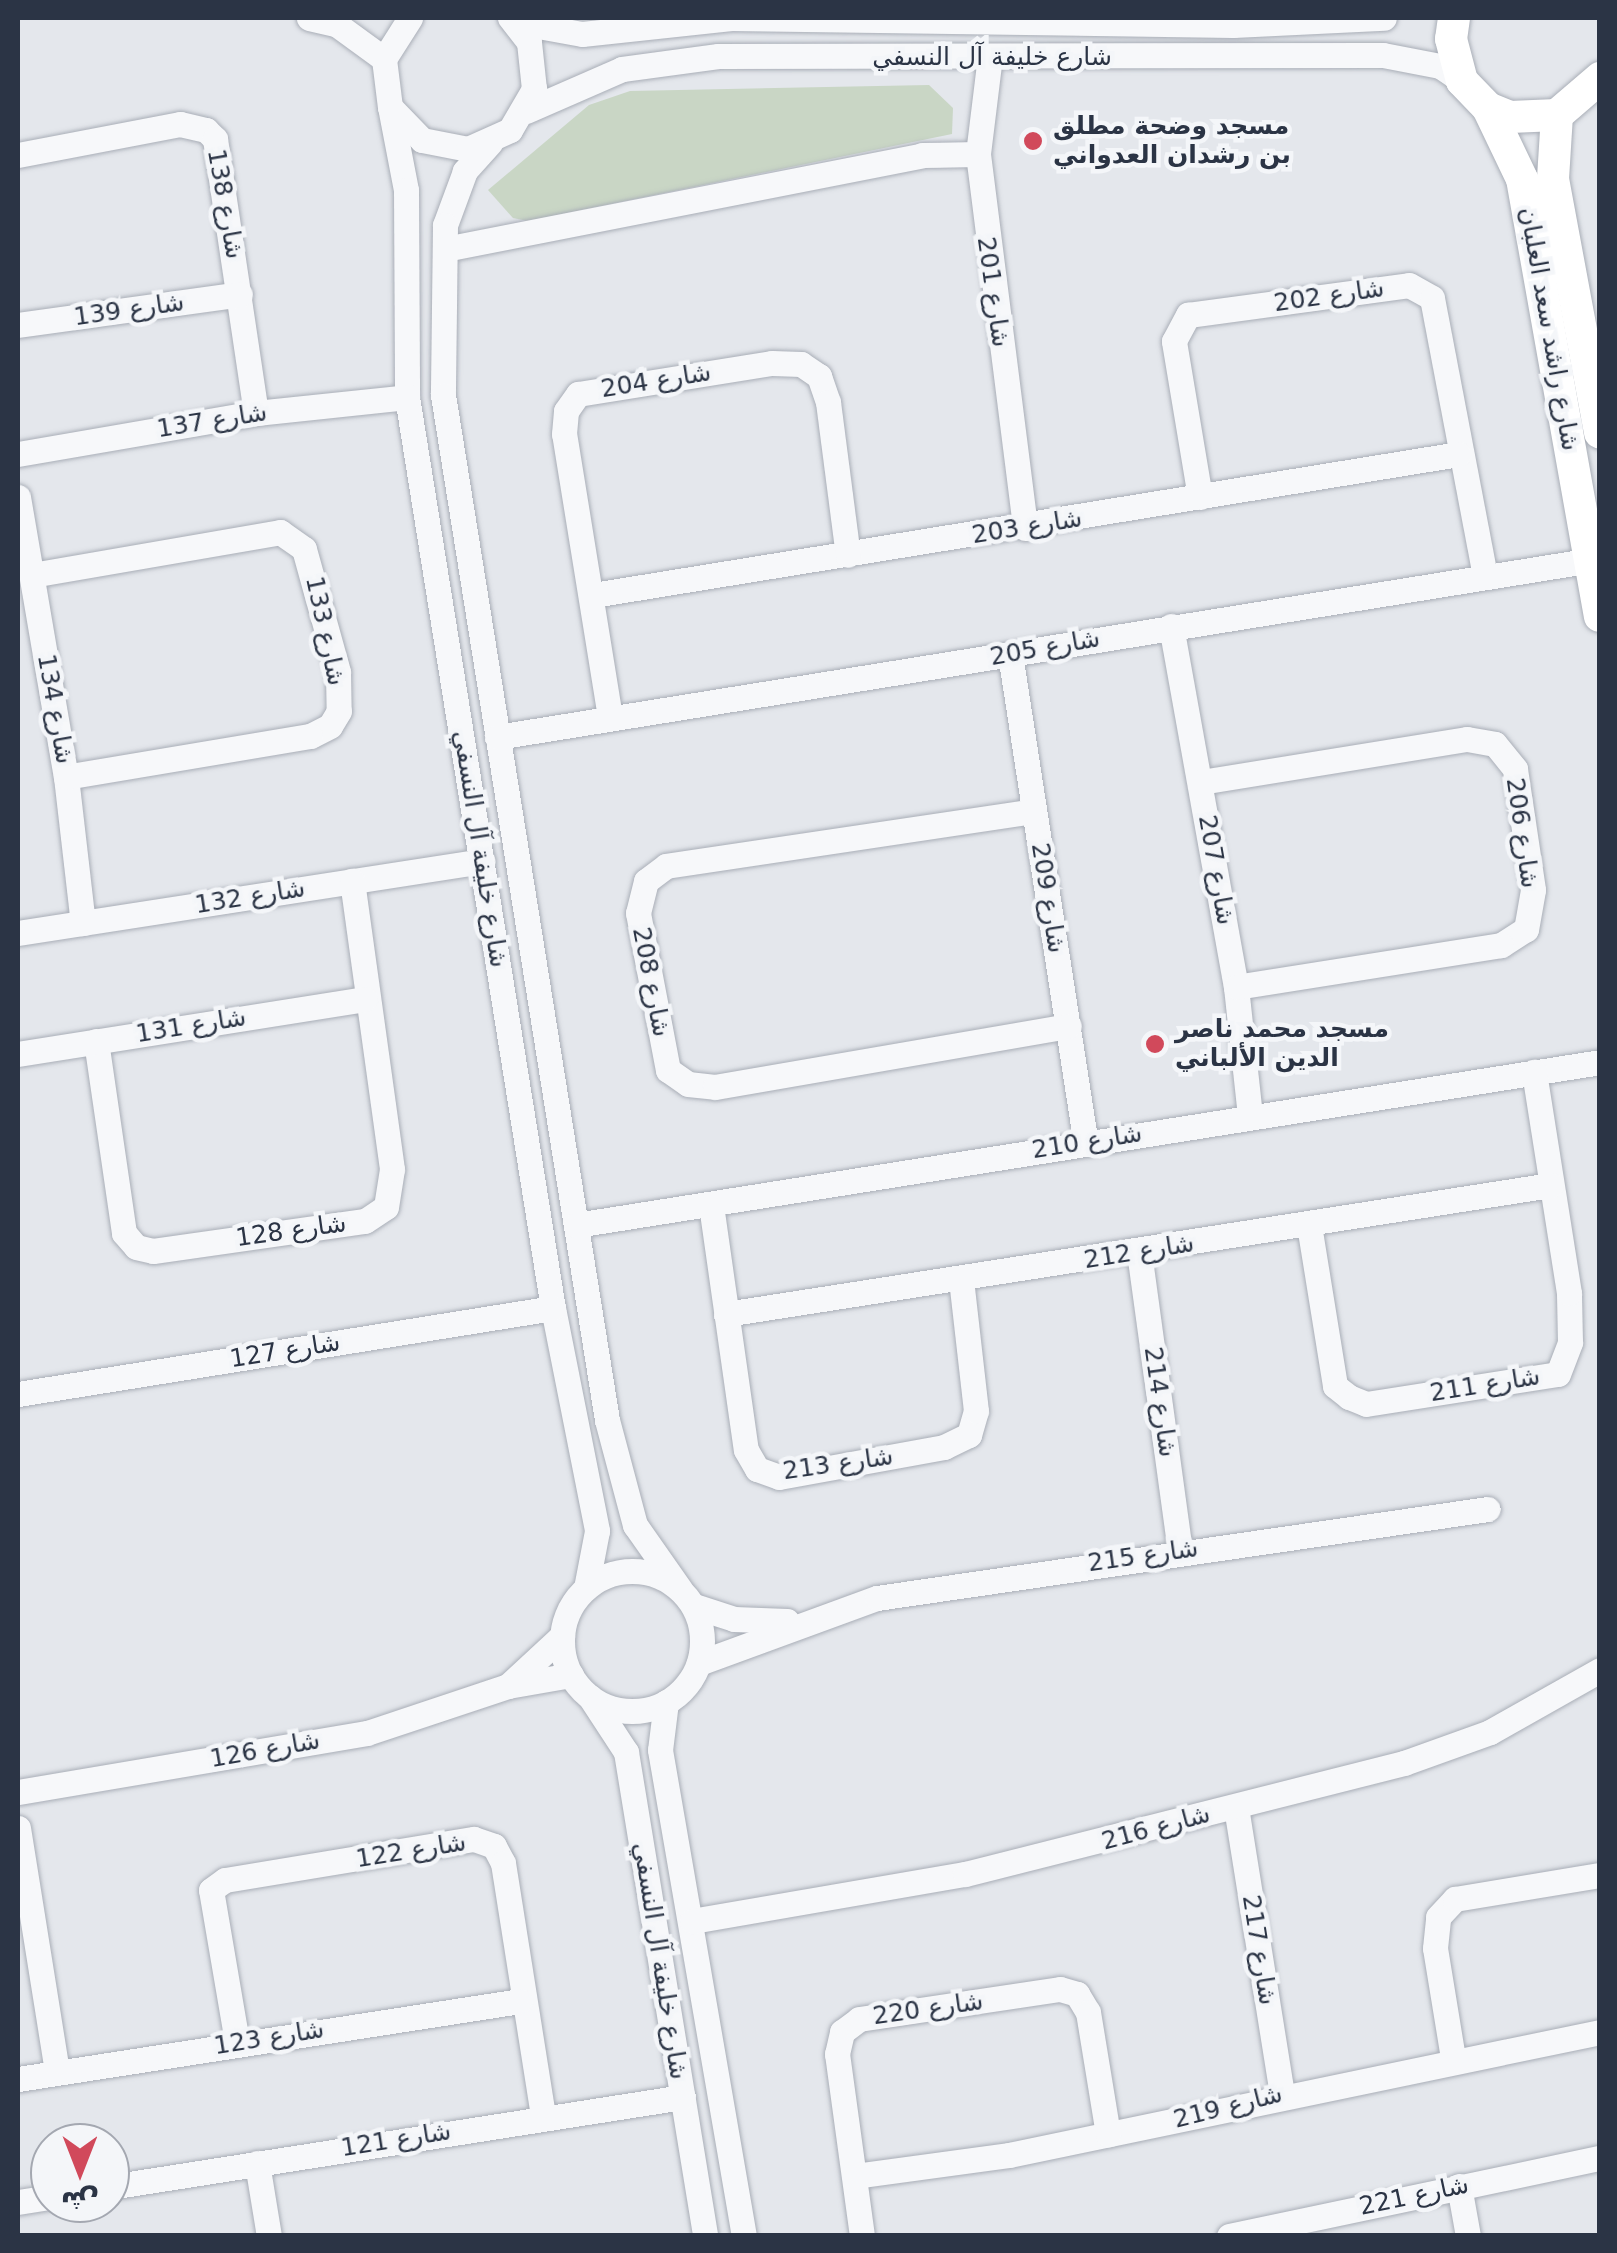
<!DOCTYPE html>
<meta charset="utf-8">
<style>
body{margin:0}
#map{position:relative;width:1617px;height:2253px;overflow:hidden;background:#e4e7ec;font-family:"DejaVu Sans","Noto Sans Arabic",sans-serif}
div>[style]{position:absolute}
.green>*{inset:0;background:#c9d6c5}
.roads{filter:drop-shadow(0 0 2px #a9aeb7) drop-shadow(0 0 2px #a9aeb7)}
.minor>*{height:25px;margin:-12.5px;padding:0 12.5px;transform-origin:12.5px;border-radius:12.5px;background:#f7f8fa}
.minor>.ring{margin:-12.5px;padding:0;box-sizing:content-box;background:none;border:25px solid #f7f8fa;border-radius:50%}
.major>*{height:32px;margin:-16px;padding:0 16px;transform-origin:16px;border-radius:16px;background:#fff}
.dots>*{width:28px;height:28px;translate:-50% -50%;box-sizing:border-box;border:5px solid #f4f6f9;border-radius:50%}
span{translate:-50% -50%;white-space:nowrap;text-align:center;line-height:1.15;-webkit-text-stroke:9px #f4f6f9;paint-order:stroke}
.street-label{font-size:25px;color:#2b3445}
.poi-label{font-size:25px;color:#2b3445;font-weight:700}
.left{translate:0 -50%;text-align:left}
.frame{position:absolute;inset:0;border:20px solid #2b3445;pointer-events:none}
.north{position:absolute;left:30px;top:2123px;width:100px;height:100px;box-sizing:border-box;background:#f4f6f9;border:2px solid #a4a8b1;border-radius:50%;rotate:180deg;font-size:28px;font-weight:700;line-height:40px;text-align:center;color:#2b3445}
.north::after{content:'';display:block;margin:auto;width:35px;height:45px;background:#d1495b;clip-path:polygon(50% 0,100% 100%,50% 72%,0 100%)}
</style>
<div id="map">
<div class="green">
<div style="clip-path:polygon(929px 85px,953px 108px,952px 134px,528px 221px,513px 218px,488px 190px,589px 105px,630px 91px)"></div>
</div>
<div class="roads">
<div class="minor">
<div style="left:309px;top:18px;width:28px;rotate:13deg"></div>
<div style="left:336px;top:24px;width:59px;rotate:36.1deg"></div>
<div style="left:410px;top:18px;width:49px;rotate:122.4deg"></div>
<div style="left:384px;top:59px;width:48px;rotate:82.9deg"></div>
<div style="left:390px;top:107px;width:46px;rotate:45.9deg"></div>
<div style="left:422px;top:140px;width:47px;rotate:11.1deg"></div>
<div style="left:468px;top:149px;width:46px;rotate:-24.3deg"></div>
<div style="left:510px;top:130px;width:48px;rotate:-59.7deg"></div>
<div style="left:534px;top:89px;width:47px;rotate:-96.1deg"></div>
<div style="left:529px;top:42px;width:31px;rotate:-128deg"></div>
<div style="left:516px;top:22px;width:67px;rotate:10.3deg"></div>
<div style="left:582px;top:34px;width:150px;rotate:-6.1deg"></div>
<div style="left:731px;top:18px;width:502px;rotate:0.8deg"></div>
<div style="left:1233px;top:25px;width:151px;rotate:-2.7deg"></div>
<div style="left:990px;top:56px;width:99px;rotate:97deg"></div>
<div style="left:978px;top:154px;width:377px;rotate:82.8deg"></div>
<div style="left:390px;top:107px;width:85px;rotate:79.1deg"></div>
<div style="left:406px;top:190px;width:207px;rotate:89.7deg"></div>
<div style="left:407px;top:397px;width:923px;rotate:80.9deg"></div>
<div style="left:553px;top:1308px;width:227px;rotate:78.8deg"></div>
<div style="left:597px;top:1531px;width:58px;rotate:100.9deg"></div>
<div style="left:526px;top:111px;width:105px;rotate:-23.6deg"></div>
<div style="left:622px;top:69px;width:97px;rotate:-7.7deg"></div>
<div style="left:718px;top:56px;width:665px;rotate:-0.09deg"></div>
<div style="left:1383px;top:55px;width:58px;rotate:10.9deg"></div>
<div style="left:1440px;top:66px;width:27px;rotate:34deg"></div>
<div style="left:490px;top:143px;width:38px;rotate:132deg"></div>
<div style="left:465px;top:171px;width:58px;rotate:110.3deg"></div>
<div style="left:445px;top:225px;width:170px;rotate:90.7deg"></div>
<div style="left:443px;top:395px;width:1038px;rotate:80.91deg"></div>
<div style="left:607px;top:1420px;width:109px;rotate:75.1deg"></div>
<div style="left:635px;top:1525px;width:78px;rotate:54.9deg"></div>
<div style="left:18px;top:155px;width:165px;rotate:-10.8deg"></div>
<div style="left:180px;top:124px;width:27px;rotate:13deg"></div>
<div style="left:206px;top:130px;width:13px;rotate:45deg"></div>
<div style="left:215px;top:139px;width:277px;rotate:81.5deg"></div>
<div style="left:445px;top:249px;width:486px;rotate:-11.1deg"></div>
<div style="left:922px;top:155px;width:56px;rotate:-1deg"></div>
<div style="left:18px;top:325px;width:224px;rotate:-7.9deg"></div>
<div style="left:18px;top:454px;width:242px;rotate:-9.8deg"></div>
<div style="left:256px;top:413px;width:152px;rotate:-6deg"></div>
<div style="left:18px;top:497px;width:284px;rotate:80.3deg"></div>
<div style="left:66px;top:777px;width:147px;rotate:83.4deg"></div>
<div style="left:1200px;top:497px;width:158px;rotate:-99.5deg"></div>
<div style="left:1174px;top:341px;width:30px;rotate:-62deg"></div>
<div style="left:1188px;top:315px;width:223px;rotate:-7.7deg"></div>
<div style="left:1409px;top:285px;width:26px;rotate:29deg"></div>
<div style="left:1432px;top:298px;width:282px;rotate:79.2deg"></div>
<div style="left:32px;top:575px;width:252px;rotate:-9.8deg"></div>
<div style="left:280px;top:532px;width:29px;rotate:35deg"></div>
<div style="left:304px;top:549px;width:128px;rotate:74.5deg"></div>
<div style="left:338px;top:672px;width:39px;rotate:89deg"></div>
<div style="left:339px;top:711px;width:17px;rotate:121deg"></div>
<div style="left:330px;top:726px;width:22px;rotate:153deg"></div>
<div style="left:310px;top:736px;width:247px;rotate:170.5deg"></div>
<div style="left:593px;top:595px;width:877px;rotate:-9.25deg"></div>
<div style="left:1171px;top:626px;width:367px;rotate:79.8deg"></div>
<div style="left:1236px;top:987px;width:130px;rotate:83.8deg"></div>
<div style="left:1010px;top:654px;width:493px;rotate:81.2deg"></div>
<div style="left:610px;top:717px;width:287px;rotate:-99.2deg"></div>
<div style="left:564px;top:434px;width:23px;rotate:-85deg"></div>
<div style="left:566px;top:411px;width:21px;rotate:-55deg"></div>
<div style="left:578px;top:394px;width:196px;rotate:-9.1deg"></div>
<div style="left:772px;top:363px;width:29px;rotate:2deg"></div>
<div style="left:801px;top:364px;width:22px;rotate:34deg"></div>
<div style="left:819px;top:376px;width:28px;rotate:71deg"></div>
<div style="left:828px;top:402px;width:154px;rotate:82.6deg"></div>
<div style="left:497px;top:737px;width:1109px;rotate:-9.18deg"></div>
<div style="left:1201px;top:782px;width:269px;rotate:-9.2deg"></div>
<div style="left:1467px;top:739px;width:28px;rotate:10deg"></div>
<div style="left:1495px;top:744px;width:32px;rotate:51deg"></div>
<div style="left:1515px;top:769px;width:122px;rotate:81.5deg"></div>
<div style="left:1533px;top:890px;width:40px;rotate:100deg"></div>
<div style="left:1526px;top:929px;width:30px;rotate:147deg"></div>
<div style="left:1501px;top:945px;width:268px;rotate:171deg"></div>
<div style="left:1034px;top:811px;width:372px;rotate:171.5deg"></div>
<div style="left:666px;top:866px;width:25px;rotate:143deg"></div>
<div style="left:646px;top:881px;width:33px;rotate:104deg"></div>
<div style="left:638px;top:913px;width:160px;rotate:79.2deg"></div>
<div style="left:668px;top:1070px;width:24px;rotate:35deg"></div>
<div style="left:688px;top:1084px;width:27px;rotate:6deg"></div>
<div style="left:715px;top:1087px;width:359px;rotate:-9.8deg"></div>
<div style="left:18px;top:933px;width:470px;rotate:-8.8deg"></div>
<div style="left:96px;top:1041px;width:194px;rotate:81.7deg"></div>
<div style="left:124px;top:1233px;width:18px;rotate:49deg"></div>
<div style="left:136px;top:1247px;width:17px;rotate:13deg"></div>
<div style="left:153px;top:1251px;width:214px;rotate:-8.1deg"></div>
<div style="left:365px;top:1221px;width:25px;rotate:-34deg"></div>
<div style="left:386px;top:1207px;width:38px;rotate:-81deg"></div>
<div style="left:392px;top:1169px;width:291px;rotate:-97.9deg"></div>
<div style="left:18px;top:1054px;width:351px;rotate:-9deg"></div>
<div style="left:711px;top:1205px;width:247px;rotate:81.9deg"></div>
<div style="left:746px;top:1450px;width:22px;rotate:60deg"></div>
<div style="left:757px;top:1469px;width:23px;rotate:20deg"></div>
<div style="left:779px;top:1477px;width:168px;rotate:-10.3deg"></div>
<div style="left:944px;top:1447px;width:28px;rotate:-26deg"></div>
<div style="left:969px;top:1435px;width:25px;rotate:-74deg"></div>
<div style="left:976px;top:1411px;width:132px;rotate:-96.5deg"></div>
<div style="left:576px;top:1225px;width:1037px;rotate:-9.04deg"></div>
<div style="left:1309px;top:1225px;width:163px;rotate:80.8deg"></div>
<div style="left:1335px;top:1386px;width:18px;rotate:38deg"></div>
<div style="left:1349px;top:1397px;width:18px;rotate:22deg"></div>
<div style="left:1366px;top:1404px;width:194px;rotate:-8.9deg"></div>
<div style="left:1558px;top:1374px;width:34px;rotate:-69deg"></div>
<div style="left:1570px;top:1342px;width:49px;rotate:-91.2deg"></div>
<div style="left:1569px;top:1293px;width:224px;rotate:-99deg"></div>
<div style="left:1139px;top:1252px;width:302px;rotate:82.2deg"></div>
<div style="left:726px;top:1314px;width:835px;rotate:-8.89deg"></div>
<div style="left:18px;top:1394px;width:542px;rotate:-9.13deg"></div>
<div class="ring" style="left:562px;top:1571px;width:115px;height:115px"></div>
<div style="left:694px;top:1606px;width:42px;rotate:18deg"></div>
<div style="left:734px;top:1619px;width:53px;rotate:2.2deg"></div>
<div style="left:699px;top:1663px;width:189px;rotate:-20.1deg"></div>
<div style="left:877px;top:1598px;width:617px;rotate:-8.29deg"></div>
<div style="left:508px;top:1686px;width:74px;rotate:-42.8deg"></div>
<div style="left:590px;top:1697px;width:66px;rotate:56.8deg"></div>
<div style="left:626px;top:1752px;width:490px;rotate:80.7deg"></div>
<div style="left:666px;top:1702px;width:48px;rotate:97.1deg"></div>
<div style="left:660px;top:1750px;width:493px;rotate:80.2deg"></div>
<div style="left:18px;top:1792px;width:354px;rotate:-9.6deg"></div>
<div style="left:367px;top:1733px;width:149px;rotate:-18.4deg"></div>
<div style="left:508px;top:1686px;width:64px;rotate:-9.9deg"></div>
<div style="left:1236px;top:1807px;width:291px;rotate:80.9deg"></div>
<div style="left:18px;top:1828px;width:247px;rotate:80.9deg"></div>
<div style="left:692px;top:1921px;width:277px;rotate:-9.8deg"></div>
<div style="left:965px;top:1874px;width:453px;rotate:-14.2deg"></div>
<div style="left:1404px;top:1763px;width:91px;rotate:-19.8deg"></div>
<div style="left:1490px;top:1732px;width:126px;rotate:-29.4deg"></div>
<div style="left:237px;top:2042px;width:154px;rotate:-99.7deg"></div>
<div style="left:211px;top:1890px;width:17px;rotate:-36deg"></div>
<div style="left:225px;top:1880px;width:252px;rotate:-9.4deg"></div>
<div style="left:474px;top:1839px;width:21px;rotate:19deg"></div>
<div style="left:494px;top:1846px;width:19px;rotate:62deg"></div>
<div style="left:503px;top:1863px;width:256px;rotate:81deg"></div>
<div style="left:1453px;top:2058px;width:111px;rotate:-99.3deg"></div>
<div style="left:1435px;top:1948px;width:31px;rotate:-84deg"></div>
<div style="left:1438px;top:1917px;width:25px;rotate:-47deg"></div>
<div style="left:1455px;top:1899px;width:147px;rotate:-9.4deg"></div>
<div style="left:18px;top:2079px;width:508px;rotate:-8.83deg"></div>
<div style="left:257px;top:2163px;width:74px;rotate:80.7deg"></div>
<div style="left:855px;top:2176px;width:155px;rotate:-7.8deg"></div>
<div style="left:1009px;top:2155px;width:604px;rotate:-11.76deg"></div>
<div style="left:1459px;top:2186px;width:51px;rotate:79.8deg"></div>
<div style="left:110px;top:2187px;width:580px;rotate:-8.93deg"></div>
<div style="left:18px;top:2202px;width:32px;rotate:-9deg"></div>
<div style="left:862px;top:2236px;width:184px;rotate:-97.8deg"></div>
<div style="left:837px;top:2054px;width:23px;rotate:-77deg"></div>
<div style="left:842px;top:2032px;width:21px;rotate:-37deg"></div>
<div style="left:859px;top:2019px;width:203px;rotate:-8.5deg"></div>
<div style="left:1060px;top:1989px;width:18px;rotate:16deg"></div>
<div style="left:1077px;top:1994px;width:21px;rotate:59deg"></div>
<div style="left:1088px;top:2012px;width:124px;rotate:80.7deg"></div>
<div style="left:1229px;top:2236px;width:379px;rotate:-11.9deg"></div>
</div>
<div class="major">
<div style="left:1454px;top:18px;width:21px;rotate:98deg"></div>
<div style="left:1451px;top:39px;width:43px;rotate:75.3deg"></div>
<div style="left:1462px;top:81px;width:37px;rotate:46deg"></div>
<div style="left:1488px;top:108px;width:24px;rotate:22deg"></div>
<div style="left:1510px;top:117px;width:47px;rotate:-2.4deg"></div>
<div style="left:1557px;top:115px;width:57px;rotate:-40.7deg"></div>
<div style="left:1488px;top:108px;width:79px;rotate:64.4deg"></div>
<div style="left:1522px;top:179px;width:444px;rotate:79.9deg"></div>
<div style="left:1557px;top:115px;width:64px;rotate:93.6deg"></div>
<div style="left:1553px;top:179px;width:258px;rotate:79.5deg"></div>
</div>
</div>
<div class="dots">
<div style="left:1033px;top:141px;background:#d1495b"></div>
<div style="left:1155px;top:1044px;background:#d1495b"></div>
</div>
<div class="street-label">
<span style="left:992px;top:57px">شارع خليفة آل النسفي</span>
<span style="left:225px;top:204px;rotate:80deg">شارع 138</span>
<span style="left:993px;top:292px;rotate:82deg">شارع 201</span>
<span style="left:1329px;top:296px;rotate:-8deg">شارع 202</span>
<span style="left:129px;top:310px;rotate:-8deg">شارع 139</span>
<span style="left:1549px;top:329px;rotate:80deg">شارع راشد سعد العلبان</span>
<span style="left:656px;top:381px;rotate:-9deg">شارع 204</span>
<span style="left:212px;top:421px;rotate:-9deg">شارع 137</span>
<span style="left:1027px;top:527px;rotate:-9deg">شارع 203</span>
<span style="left:325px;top:631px;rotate:78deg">شارع 133</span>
<span style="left:1045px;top:648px;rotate:-10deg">شارع 205</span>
<span style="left:55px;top:709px;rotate:80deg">شارع 134</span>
<span style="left:1522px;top:833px;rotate:82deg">شارع 206</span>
<span style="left:480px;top:849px;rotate:81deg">شارع خليفة آل النسفي</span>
<span style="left:1216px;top:870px;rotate:80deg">شارع 207</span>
<span style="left:250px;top:897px;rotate:-9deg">شارع 132</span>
<span style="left:1048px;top:898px;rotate:81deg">شارع 209</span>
<span style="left:651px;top:982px;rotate:79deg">شارع 208</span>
<span style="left:191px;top:1026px;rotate:-9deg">شارع 131</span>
<span style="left:1087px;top:1142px;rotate:-9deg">شارع 210</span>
<span style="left:291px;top:1231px;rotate:-8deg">شارع 128</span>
<span style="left:1139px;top:1252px;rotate:-9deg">شارع 212</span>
<span style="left:285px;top:1351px;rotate:-9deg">شارع 127</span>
<span style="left:1485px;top:1385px;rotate:-9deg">شارع 211</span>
<span style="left:1160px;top:1402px;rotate:82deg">شارع 214</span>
<span style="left:838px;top:1464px;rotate:-8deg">شارع 213</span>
<span style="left:1143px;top:1556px;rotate:-8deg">شارع 215</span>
<span style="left:265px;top:1750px;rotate:-10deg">شارع 126</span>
<span style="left:1156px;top:1828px;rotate:-15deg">شارع 216</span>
<span style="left:411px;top:1851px;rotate:-9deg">شارع 122</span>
<span style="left:1259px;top:1950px;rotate:81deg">شارع 217</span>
<span style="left:660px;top:1961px;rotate:81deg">شارع خليفة آل النسفي</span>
<span style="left:928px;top:2009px;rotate:-8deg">شارع 220</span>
<span style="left:269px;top:2038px;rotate:-9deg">شارع 123</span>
<span style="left:1228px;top:2107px;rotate:-14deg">شارع 219</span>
<span style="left:396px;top:2140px;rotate:-9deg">شارع 121</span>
<span style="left:1414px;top:2196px;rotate:-12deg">شارع 221</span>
</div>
<div class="poi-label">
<span class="left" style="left:1053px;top:141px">مسجد وضحة مطلق<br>بن رشدان العدواني</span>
<span class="left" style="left:1175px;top:1044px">مسجد محمد ناصر<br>الدين الألباني</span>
</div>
<div class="frame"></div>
<div class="north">ش</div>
</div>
